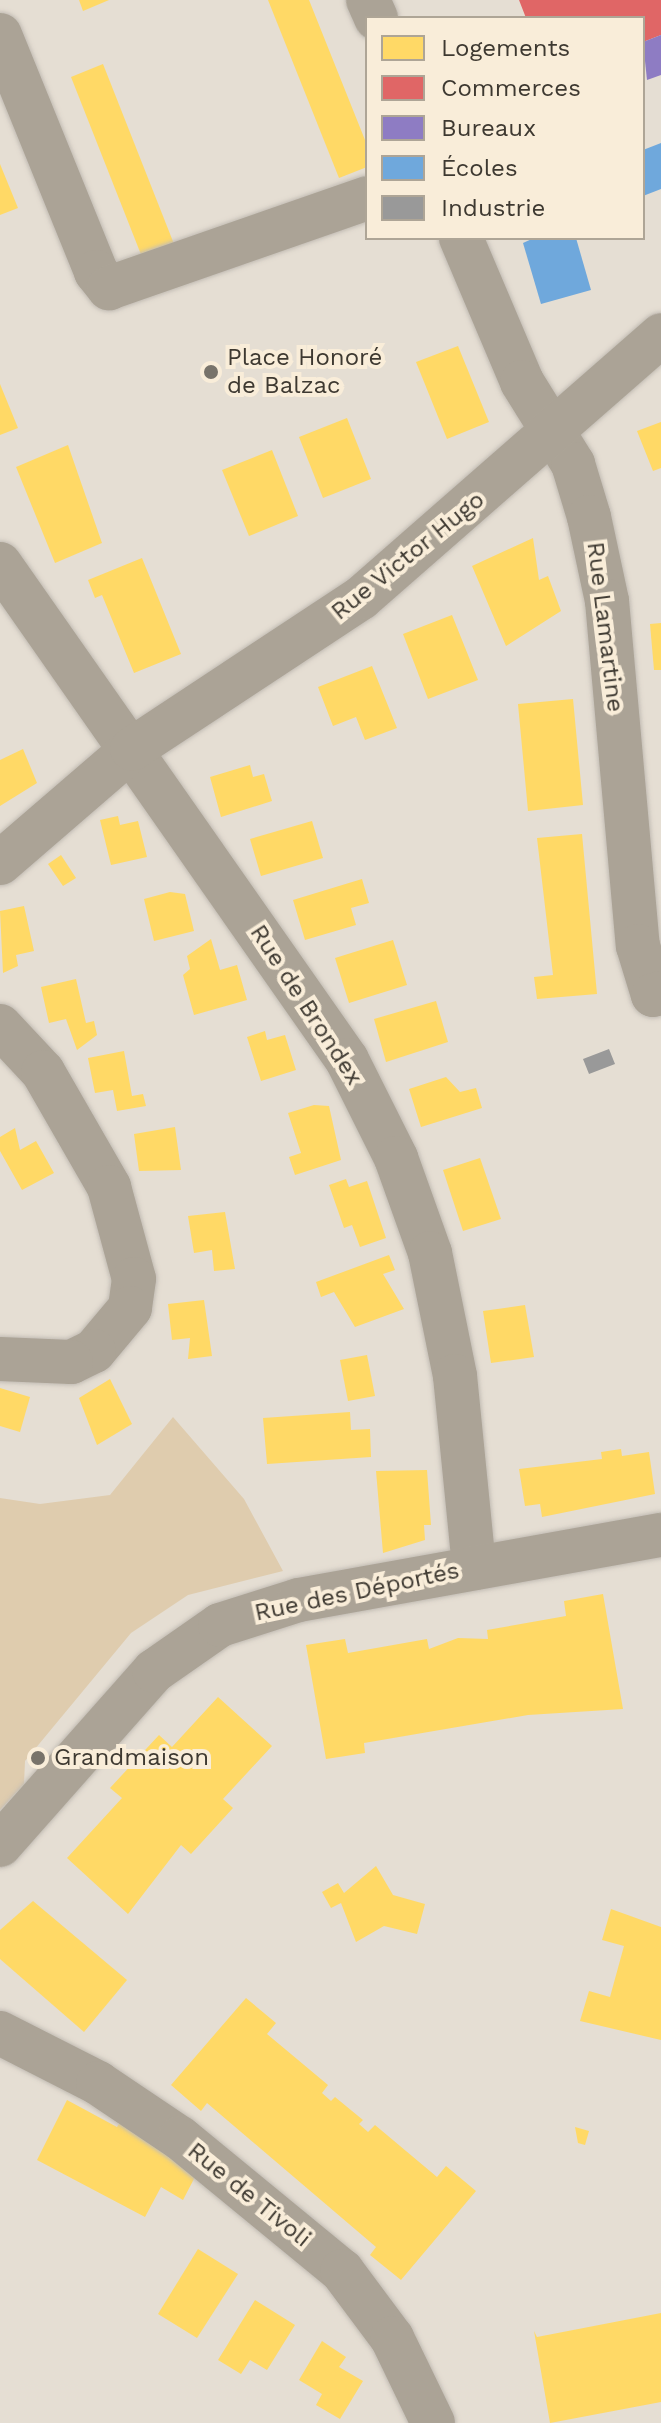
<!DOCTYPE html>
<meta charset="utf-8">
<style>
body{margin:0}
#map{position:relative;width:661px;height:2423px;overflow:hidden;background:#e5ded3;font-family:"Work Sans",sans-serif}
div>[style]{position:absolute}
.green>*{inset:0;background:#dfccae}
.homes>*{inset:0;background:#ffd966}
.shops>*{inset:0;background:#e06666}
.offices>*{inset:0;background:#8e7cc3}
.schools>*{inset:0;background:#6fa8dc}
.industry>*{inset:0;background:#999}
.roads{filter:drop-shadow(0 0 2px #c2bcb4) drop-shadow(0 0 2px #c2bcb4)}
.minor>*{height:44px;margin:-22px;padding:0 22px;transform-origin:22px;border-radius:22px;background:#aba396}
.dots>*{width:22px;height:22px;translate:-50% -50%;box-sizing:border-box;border:4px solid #f9edd9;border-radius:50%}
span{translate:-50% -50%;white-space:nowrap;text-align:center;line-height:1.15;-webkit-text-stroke:8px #f9edd9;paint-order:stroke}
.poi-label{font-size:24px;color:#3e3931}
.left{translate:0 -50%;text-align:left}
.street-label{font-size:24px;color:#3e3931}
.legend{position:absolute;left:365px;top:16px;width:280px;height:224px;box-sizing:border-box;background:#f9edd9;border:2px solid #aea596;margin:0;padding:10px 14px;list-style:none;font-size:24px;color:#3e3931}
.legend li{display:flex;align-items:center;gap:16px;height:40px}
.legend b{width:40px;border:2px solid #aea596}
</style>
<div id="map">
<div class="green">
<div style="clip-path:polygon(173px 1417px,244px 1499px,283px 1571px,188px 1595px,131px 1633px,25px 1761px,24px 1784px,0 1810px,0 1498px,40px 1504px,110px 1495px)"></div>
</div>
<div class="homes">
<div style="clip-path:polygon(79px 0,109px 0,83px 11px)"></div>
<div style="clip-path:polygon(268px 0,309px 0,367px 145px,367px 167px,339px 178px)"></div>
<div style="clip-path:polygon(103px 64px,174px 244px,142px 257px,71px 77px)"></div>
<div style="clip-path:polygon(0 164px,18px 208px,0 215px)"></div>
<div style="clip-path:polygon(458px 346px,489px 422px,447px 439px,416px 362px)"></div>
<div style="clip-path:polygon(0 384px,18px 428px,0 435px)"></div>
<div style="clip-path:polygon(347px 418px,371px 479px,323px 498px,299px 437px)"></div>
<div style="clip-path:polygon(661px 422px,661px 468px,653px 471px,637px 431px)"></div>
<div style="clip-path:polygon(68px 445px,102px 543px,55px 563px,16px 467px)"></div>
<div style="clip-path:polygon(272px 450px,298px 516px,249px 536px,222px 470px)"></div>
<div style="clip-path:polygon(533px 538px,539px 580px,548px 576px,561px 611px,506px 646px,472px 566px)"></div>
<div style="clip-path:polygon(142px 558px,181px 654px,134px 673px,102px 595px,95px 598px,88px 580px)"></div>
<div style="clip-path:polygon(452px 615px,478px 680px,428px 699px,403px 634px)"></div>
<div style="clip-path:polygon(661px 623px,661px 670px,654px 670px,650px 624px)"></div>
<div style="clip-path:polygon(372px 666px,397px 728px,365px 740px,356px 717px,333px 726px,318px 687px)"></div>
<div style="clip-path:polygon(573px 699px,583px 805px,528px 811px,518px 704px)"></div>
<div style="clip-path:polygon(23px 749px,37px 783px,0 806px,0 760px)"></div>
<div style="clip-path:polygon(250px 765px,253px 777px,264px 774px,272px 801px,221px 817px,210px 777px)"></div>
<div style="clip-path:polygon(118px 816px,120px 825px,138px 821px,147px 857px,111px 865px,100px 820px)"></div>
<div style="clip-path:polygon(312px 821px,323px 858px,261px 876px,250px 839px)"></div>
<div style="clip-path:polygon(582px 834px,597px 994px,537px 999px,534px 977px,553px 975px,537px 838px)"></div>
<div style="clip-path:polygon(61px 855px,76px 878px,63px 886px,48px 864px)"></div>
<div style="clip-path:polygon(362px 879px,369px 903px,351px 908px,356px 925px,305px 940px,293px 900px)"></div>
<div style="clip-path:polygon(170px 892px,185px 894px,194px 931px,154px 941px,144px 899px)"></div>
<div style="clip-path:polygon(24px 906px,34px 951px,16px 955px,18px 966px,3px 973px,0 911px)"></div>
<div style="clip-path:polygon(211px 939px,220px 970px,237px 965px,247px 1000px,194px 1015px,183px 975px,190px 969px,187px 956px)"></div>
<div style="clip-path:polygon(393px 940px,407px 985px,349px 1003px,335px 958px)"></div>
<div style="clip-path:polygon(76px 979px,86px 1023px,94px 1021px,97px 1035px,77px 1050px,66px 1019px,49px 1023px,41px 987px)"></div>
<div style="clip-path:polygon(436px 1001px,448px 1042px,386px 1062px,374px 1019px)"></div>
<div style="clip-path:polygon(265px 1031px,267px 1040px,285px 1035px,296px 1070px,261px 1081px,247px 1037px)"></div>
<div style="clip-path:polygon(124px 1051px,132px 1096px,143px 1094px,146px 1106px,117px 1111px,113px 1090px,95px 1093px,88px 1058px)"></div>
<div style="clip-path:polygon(446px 1077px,460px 1092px,476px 1088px,482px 1108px,421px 1127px,409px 1089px)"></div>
<div style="clip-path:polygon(314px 1105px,329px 1106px,341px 1160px,295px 1175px,289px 1157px,301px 1153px,288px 1113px)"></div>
<div style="clip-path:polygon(175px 1127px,181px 1170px,139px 1171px,134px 1134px)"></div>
<div style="clip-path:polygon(15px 1128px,20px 1150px,36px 1141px,54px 1173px,22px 1190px,0 1151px,0 1137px)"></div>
<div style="clip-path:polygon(480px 1158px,501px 1219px,463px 1231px,443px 1170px)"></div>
<div style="clip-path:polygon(346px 1179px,349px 1187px,367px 1181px,386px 1238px,360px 1247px,352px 1225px,344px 1228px,329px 1185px)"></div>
<div style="clip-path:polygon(225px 1212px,235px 1269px,214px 1271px,212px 1250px,194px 1253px,188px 1216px)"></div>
<div style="clip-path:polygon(389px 1255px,395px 1270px,383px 1274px,404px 1309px,355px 1327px,334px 1292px,321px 1297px,316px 1282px)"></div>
<div style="clip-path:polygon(204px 1300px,212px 1356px,188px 1359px,190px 1338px,172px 1340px,168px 1304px)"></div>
<div style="clip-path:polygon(525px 1305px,534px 1357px,491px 1363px,483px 1311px)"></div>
<div style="clip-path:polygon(367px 1355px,375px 1396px,348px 1401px,340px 1360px)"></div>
<div style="clip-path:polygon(110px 1379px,132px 1424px,97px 1445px,79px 1398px)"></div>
<div style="clip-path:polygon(0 1388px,30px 1397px,20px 1432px,0 1426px)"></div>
<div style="clip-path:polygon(350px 1412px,351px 1430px,370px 1429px,371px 1457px,267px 1464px,263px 1418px)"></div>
<div style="clip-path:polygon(621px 1449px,622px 1456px,649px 1452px,655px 1494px,542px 1517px,540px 1504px,525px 1506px,519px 1469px,602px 1459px,601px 1452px)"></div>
<div style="clip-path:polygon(427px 1470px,431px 1525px,424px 1525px,425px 1540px,383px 1553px,376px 1471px)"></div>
<div style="clip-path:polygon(603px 1594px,623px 1709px,528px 1715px,364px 1743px,365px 1753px,326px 1759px,306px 1645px,345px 1639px,348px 1653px,427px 1639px,429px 1649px,458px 1638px,488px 1639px,487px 1630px,566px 1616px,564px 1601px)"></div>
<div style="clip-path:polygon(218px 1697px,272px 1746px,223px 1799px,233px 1808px,191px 1854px,181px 1845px,128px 1914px,67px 1858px,122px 1798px,110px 1788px,159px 1735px,172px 1747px)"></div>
<div style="clip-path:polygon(376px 1866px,393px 1895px,425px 1904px,417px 1934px,384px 1926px,356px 1942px,341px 1903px,331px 1908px,322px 1892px,338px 1883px,344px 1893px)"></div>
<div style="clip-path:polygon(33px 1901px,127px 1980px,84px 2032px,0 1959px,0 1930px)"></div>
<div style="clip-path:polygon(611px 1909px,661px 1927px,661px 2040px,580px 2021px,589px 1991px,610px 1997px,624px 1946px,602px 1940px)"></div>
<div style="clip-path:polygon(246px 1998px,276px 2023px,267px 2034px,328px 2085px,322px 2093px,331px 2101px,335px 2097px,363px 2120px,359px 2124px,368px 2132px,375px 2125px,437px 2177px,446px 2166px,476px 2191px,401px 2280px,370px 2255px,376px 2247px,207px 2103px,201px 2111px,171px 2085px)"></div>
<div style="clip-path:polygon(67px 2100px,117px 2127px,122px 2119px,196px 2175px,183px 2200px,161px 2187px,145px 2217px,37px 2160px)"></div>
<div style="clip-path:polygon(575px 2127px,589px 2131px,585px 2145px,578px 2143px)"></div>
<div style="clip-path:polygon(198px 2249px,238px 2274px,197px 2338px,158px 2314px)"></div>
<div style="clip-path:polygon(255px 2300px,295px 2325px,267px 2370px,250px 2360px,241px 2374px,218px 2360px)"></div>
<div style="clip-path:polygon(661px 2313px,661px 2402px,550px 2423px,534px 2331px,537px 2337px)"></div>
<div style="clip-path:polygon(322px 2341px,346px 2357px,339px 2367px,363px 2381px,340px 2419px,316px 2405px,322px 2394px,299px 2380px)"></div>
</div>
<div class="shops">
<div style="clip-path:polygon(519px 0,661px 0,661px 35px,643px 42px,643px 18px,526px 18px)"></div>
</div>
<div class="offices">
<div style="clip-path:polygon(661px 35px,661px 75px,647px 80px,643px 42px)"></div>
</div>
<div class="schools">
<div style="clip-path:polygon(661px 143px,661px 189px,643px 196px,643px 150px)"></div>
<div style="clip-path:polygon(534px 238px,576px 238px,591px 290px,541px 304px,523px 243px)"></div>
</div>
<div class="industry">
<div style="clip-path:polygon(609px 1049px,615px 1064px,589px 1074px,583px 1059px)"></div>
</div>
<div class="roads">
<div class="minor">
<div style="left:368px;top:0;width:20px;rotate:66deg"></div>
<div style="left:0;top:35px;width:256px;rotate:67.9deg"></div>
<div style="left:96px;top:272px;width:21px;rotate:51deg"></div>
<div style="left:109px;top:288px;width:273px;rotate:-19.2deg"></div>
<div style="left:461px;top:238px;width:156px;rotate:67deg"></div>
<div style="left:522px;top:382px;width:97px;rotate:58.1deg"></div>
<div style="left:573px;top:464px;width:55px;rotate:73.2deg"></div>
<div style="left:589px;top:517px;width:86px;rotate:77.9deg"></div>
<div style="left:607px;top:601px;width:346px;rotate:84.9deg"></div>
<div style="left:638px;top:946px;width:51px;rotate:73deg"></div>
<div style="left:653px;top:995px;width:8px;rotate:-14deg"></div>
<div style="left:0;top:564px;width:605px;rotate:55.02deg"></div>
<div style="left:347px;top:1060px;width:110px;rotate:63.4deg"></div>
<div style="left:396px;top:1158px;width:101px;rotate:70.3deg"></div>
<div style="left:430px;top:1253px;width:126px;rotate:78.5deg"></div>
<div style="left:455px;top:1376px;width:193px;rotate:84.3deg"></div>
<div style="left:0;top:863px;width:174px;rotate:-40.8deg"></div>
<div style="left:132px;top:749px;width:274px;rotate:-33.4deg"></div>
<div style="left:361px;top:598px;width:399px;rotate:-41.2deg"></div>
<div style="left:0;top:1026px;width:63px;rotate:46.9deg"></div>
<div style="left:43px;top:1072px;width:133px;rotate:60.1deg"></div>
<div style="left:109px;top:1187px;width:95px;rotate:74.8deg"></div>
<div style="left:134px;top:1279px;width:29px;rotate:98deg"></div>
<div style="left:130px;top:1308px;width:56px;rotate:129.9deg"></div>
<div style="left:94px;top:1351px;width:25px;rotate:154deg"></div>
<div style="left:71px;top:1362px;width:71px;rotate:-177.6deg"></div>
<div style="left:0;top:1845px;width:232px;rotate:-48.5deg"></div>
<div style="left:154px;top:1671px;width:80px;rotate:-34.9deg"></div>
<div style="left:220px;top:1625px;width:83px;rotate:-17.6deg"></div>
<div style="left:299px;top:1600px;width:368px;rotate:-10.2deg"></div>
<div style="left:0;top:2033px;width:110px;rotate:27deg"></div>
<div style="left:98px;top:2083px;width:99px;rotate:33.9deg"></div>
<div style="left:180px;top:2138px;width:210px;rotate:39.4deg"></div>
<div style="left:342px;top:2271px;width:84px;rotate:53.3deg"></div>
<div style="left:392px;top:2338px;width:94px;rotate:64.2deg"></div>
</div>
</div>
<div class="dots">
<div style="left:211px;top:372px;background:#78736a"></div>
<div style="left:38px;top:1758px;background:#78736a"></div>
</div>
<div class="poi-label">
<span class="left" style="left:227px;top:372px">Place Honoré<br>de Balzac</span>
<span class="left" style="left:54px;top:1758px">Grandmaison</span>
</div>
<div class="street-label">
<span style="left:408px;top:556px;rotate:-39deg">Rue Victor Hugo</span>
<span style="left:605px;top:627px;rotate:83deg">Rue Lamartine</span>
<span style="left:306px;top:1005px;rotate:57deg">Rue de Brondex</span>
<span style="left:357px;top:1592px;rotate:-12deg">Rue des Déportés</span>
<span style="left:249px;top:2195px;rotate:39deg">Rue de Tivoli</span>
</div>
<ul class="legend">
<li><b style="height:22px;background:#ffd966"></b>Logements</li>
<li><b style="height:22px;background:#e06666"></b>Commerces</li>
<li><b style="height:22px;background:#8e7cc3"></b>Bureaux</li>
<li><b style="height:22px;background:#6fa8dc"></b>Écoles</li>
<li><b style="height:22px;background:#999"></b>Industrie</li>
</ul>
</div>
